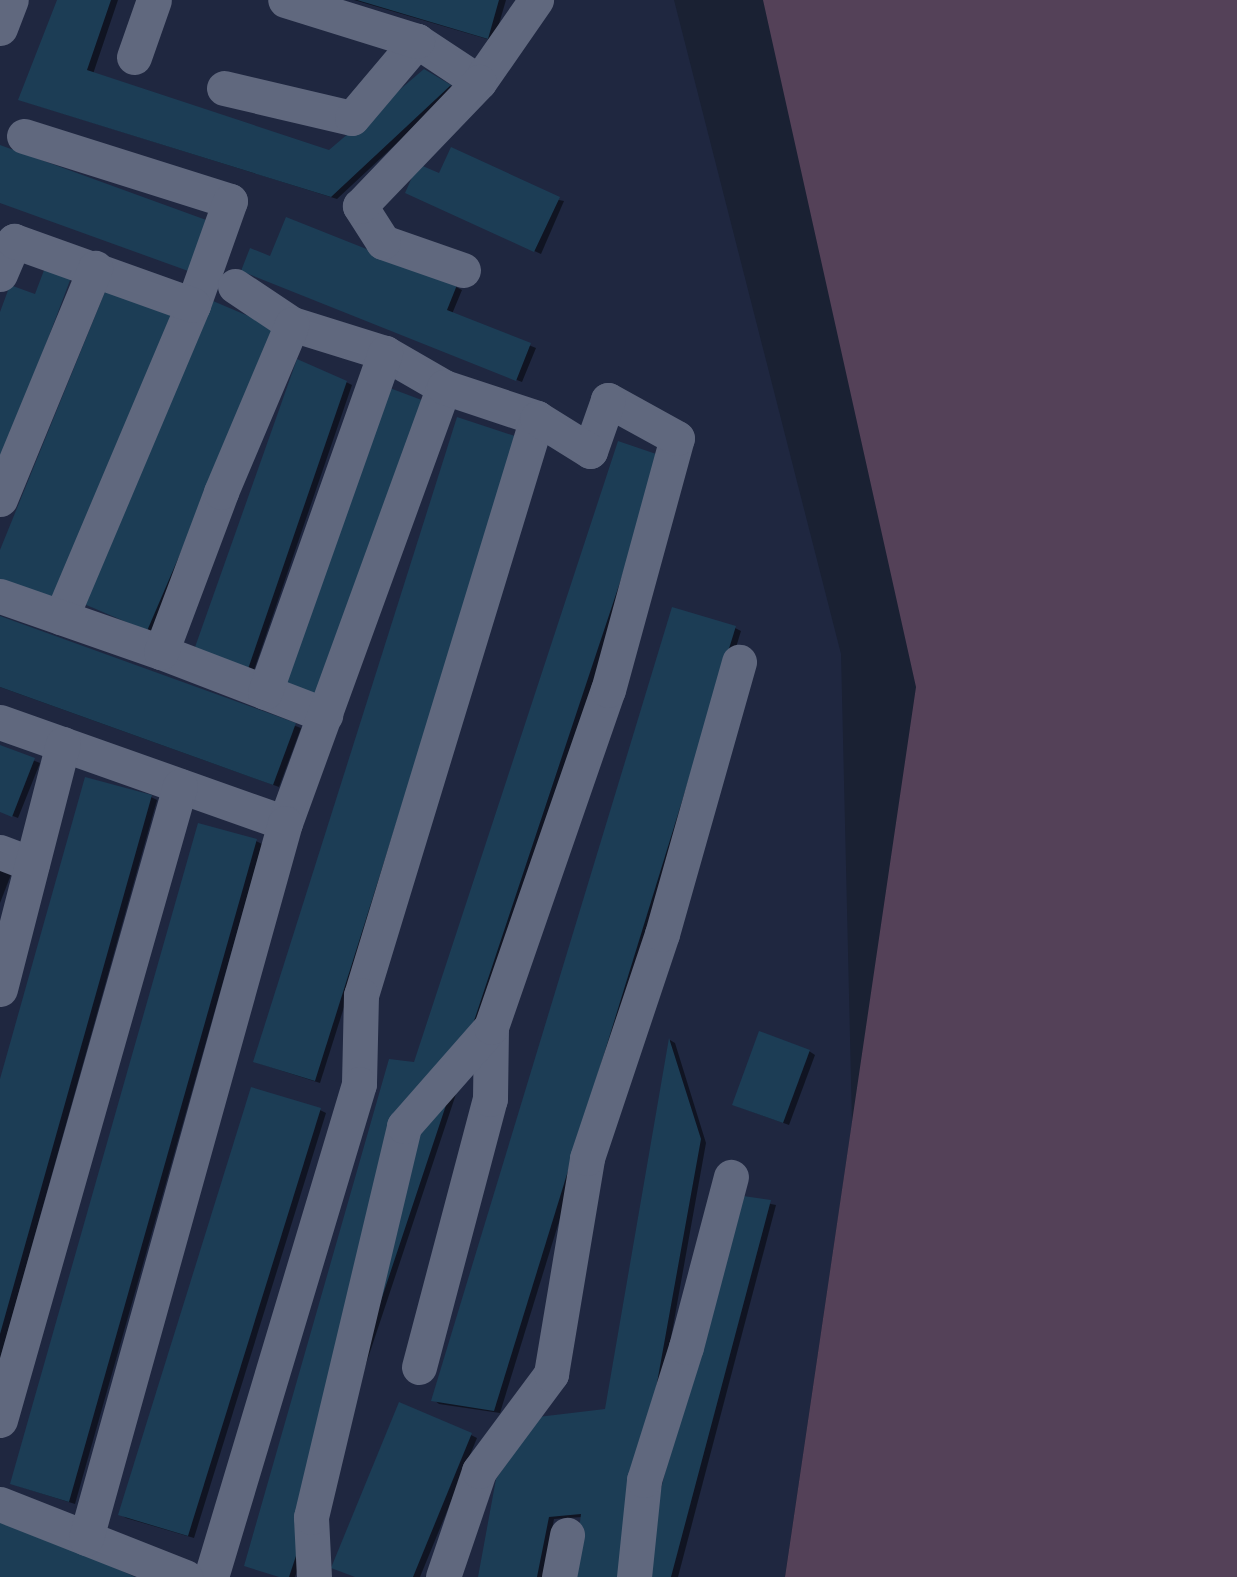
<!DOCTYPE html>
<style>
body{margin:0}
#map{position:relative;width:1237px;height:1577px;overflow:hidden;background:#1a2133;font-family:"Sofia Sans Condensed",sans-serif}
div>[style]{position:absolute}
.built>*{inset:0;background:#1f2740}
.green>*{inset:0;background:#544158}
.shadow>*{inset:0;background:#0007}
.building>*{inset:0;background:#1c3d55}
.minor>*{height:35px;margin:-17.5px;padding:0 17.5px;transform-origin:17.5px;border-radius:17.5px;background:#60687e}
span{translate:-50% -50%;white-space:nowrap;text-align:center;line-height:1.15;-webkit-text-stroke:5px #1a2133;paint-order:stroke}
</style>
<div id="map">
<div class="built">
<div style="clip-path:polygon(0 0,674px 0,841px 654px,852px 1123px,785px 1577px,0 1577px)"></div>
</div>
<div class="green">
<div style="clip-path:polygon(763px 0,1237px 0,1237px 1577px,785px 1577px,916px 687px)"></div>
</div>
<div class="shadow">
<div style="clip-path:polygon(59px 0,118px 0,93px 74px,330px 152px,424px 71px,455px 89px,337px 199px,20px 100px)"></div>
<div style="clip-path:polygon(354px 0,506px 0,494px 41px)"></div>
<div style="clip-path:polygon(439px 176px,564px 201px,541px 254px,412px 195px)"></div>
<div style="clip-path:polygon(271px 258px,456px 287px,462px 290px,452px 314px,536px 348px,522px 382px,249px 273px)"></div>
<div style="clip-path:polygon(276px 329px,153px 633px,92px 607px)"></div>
<div style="clip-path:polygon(346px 382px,352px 385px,254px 670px,202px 653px)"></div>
<div style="clip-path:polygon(523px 441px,320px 1083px,261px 1064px)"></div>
<div style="clip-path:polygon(667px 461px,295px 1577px,279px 1577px,415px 1064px)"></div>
<div style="clip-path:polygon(0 618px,301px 728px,279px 787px,0 687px)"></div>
<div style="clip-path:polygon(735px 628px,741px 631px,500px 1413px,439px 1404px,434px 1400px)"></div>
<div style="clip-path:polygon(0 747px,40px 763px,18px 818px,0 811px)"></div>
<div style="clip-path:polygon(151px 797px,157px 800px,0 1359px,0 1086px)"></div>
<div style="clip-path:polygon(256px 841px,262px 844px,75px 1504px,18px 1486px)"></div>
<div style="clip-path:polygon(0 867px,12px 872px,0 903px)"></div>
<div style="clip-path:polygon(670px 1040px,675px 1043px,706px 1143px,628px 1577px,582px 1517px,554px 1519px,543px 1577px,480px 1577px,607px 1410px)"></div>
<div style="clip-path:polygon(809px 1051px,815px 1055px,789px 1125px,739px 1107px)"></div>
<div style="clip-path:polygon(320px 1110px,326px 1113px,194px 1538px,126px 1518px,120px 1514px)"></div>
<div style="clip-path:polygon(737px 1197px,776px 1205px,678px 1577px,652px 1577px)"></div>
<div style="clip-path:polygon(471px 1435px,477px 1438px,420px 1577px,356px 1577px)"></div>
</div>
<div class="building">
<div style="clip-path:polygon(57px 0,111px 0,87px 70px,329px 150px,424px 69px,451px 85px,331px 197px,18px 100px)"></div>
<div style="clip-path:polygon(357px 0,499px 0,488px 39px)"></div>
<div style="clip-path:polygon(0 145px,209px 221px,191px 272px,0 203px)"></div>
<div style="clip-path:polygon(451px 147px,560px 197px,534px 252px,405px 193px,418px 164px,439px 173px)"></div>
<div style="clip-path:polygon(286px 217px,457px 285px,447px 310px,531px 343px,516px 381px,241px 271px,250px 248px,270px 256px)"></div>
<div style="clip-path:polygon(46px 265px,72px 275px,0 466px,0 312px,10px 285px,35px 294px)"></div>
<div style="clip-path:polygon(106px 289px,172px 316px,55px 606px,0 584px,0 550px)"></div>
<div style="clip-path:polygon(213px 301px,277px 328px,147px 631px,84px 604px)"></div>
<div style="clip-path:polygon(297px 359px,347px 381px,248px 669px,194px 650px)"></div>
<div style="clip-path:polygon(387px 387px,427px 402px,321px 699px,281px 685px)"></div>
<div style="clip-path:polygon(457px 417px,518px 437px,315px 1081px,253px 1062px)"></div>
<div style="clip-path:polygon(618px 441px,662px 456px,289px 1577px,279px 1577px,244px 1566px,389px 1059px,414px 1062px)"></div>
<div style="clip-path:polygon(672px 607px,736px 626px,494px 1411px,431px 1401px)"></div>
<div style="clip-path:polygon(0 616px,296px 723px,273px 785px,0 687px)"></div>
<div style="clip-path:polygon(0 745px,35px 758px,12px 817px,0 812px)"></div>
<div style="clip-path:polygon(85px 777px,152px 795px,0 1334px,0 1079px)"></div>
<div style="clip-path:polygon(198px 823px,257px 839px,69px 1502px,10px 1484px)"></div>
<div style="clip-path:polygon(759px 1031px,810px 1050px,783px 1123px,732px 1105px)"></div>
<div style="clip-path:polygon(669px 1038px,701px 1139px,622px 1577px,573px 1577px,581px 1514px,549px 1517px,537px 1577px,478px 1577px,496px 1479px,538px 1417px,605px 1409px)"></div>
<div style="clip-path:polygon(251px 1087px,321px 1108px,188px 1536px,118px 1515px)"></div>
<div style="clip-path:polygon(736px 1195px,771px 1200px,671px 1577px,649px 1577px,640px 1571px)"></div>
<div style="clip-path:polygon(399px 1402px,472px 1433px,413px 1577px,355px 1577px,331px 1568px)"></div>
<div style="clip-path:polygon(0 1515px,135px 1577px,0 1577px)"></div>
</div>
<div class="minor">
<div style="left:0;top:28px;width:30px;rotate:-69deg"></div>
<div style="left:417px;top:41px;width:74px;rotate:33.5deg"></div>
<div style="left:479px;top:82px;width:100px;rotate:-55.2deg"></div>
<div style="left:134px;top:57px;width:60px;rotate:-70.7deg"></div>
<div style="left:224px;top:88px;width:131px;rotate:13.2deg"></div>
<div style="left:352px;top:118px;width:101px;rotate:-49.8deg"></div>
<div style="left:417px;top:41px;width:138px;rotate:-162.7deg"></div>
<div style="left:24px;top:136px;width:216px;rotate:17.5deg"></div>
<div style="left:230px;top:201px;width:110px;rotate:109.6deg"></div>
<div style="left:193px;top:305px;width:339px;rotate:112.9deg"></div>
<div style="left:463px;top:270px;width:85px;rotate:-160.7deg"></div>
<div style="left:383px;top:242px;width:43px;rotate:-122.6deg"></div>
<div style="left:360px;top:206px;width:172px;rotate:-46.2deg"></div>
<div style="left:0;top:274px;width:36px;rotate:-67deg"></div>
<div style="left:14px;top:241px;width:190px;rotate:19.7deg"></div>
<div style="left:235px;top:286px;width:69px;rotate:33.7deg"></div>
<div style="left:292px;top:324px;width:97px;rotate:17.3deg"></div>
<div style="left:385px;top:353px;width:68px;rotate:30deg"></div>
<div style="left:0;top:499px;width:250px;rotate:-67.6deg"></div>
<div style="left:0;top:596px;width:170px;rotate:19.2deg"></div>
<div style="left:161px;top:652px;width:176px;rotate:21deg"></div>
<div style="left:161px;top:652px;width:171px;rotate:-69.4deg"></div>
<div style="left:221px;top:492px;width:182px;rotate:-67.1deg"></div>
<div style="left:265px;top:692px;width:360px;rotate:-70.5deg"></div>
<div style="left:0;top:722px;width:302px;rotate:19.5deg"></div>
<div style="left:285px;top:823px;width:464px;rotate:-70deg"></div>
<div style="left:444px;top:387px;width:98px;rotate:18.4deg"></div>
<div style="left:537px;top:418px;width:603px;rotate:106.96deg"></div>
<div style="left:361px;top:995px;width:89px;rotate:91.3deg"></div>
<div style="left:359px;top:1084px;width:515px;rotate:106.71deg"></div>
<div style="left:0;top:852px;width:34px;rotate:21deg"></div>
<div style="left:0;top:989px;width:253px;rotate:-75.6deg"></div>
<div style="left:419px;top:1367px;width:277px;rotate:-75.2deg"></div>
<div style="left:490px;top:1099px;width:72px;rotate:-89.2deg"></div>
<div style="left:0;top:1420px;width:659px;rotate:-74.15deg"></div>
<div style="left:0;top:1504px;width:199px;rotate:21.5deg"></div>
<div style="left:86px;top:1538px;width:742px;rotate:-74.45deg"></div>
<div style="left:314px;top:1577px;width:60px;rotate:-92.9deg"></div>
<div style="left:311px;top:1517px;width:402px;rotate:-76.6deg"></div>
<div style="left:404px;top:1126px;width:132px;rotate:-48.7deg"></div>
<div style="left:491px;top:1027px;width:357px;rotate:-70.9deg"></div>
<div style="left:608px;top:690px;width:261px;rotate:-74.7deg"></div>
<div style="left:677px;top:438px;width:79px;rotate:-151.2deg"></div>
<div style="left:608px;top:400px;width:54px;rotate:109.4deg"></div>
<div style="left:590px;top:451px;width:62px;rotate:-148.1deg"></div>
<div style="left:443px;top:1577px;width:112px;rotate:-71.2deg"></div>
<div style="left:479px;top:1471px;width:121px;rotate:-53.4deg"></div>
<div style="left:551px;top:1374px;width:219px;rotate:-80.5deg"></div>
<div style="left:587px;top:1158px;width:236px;rotate:-71.5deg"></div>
<div style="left:662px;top:934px;width:283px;rotate:-74.2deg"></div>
<div style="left:559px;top:1577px;width:43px;rotate:-79.2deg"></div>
<div style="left:634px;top:1577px;width:98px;rotate:-84.1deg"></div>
<div style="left:644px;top:1480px;width:139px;rotate:-72.5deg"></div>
<div style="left:686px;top:1347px;width:176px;rotate:-75.2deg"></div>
</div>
</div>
